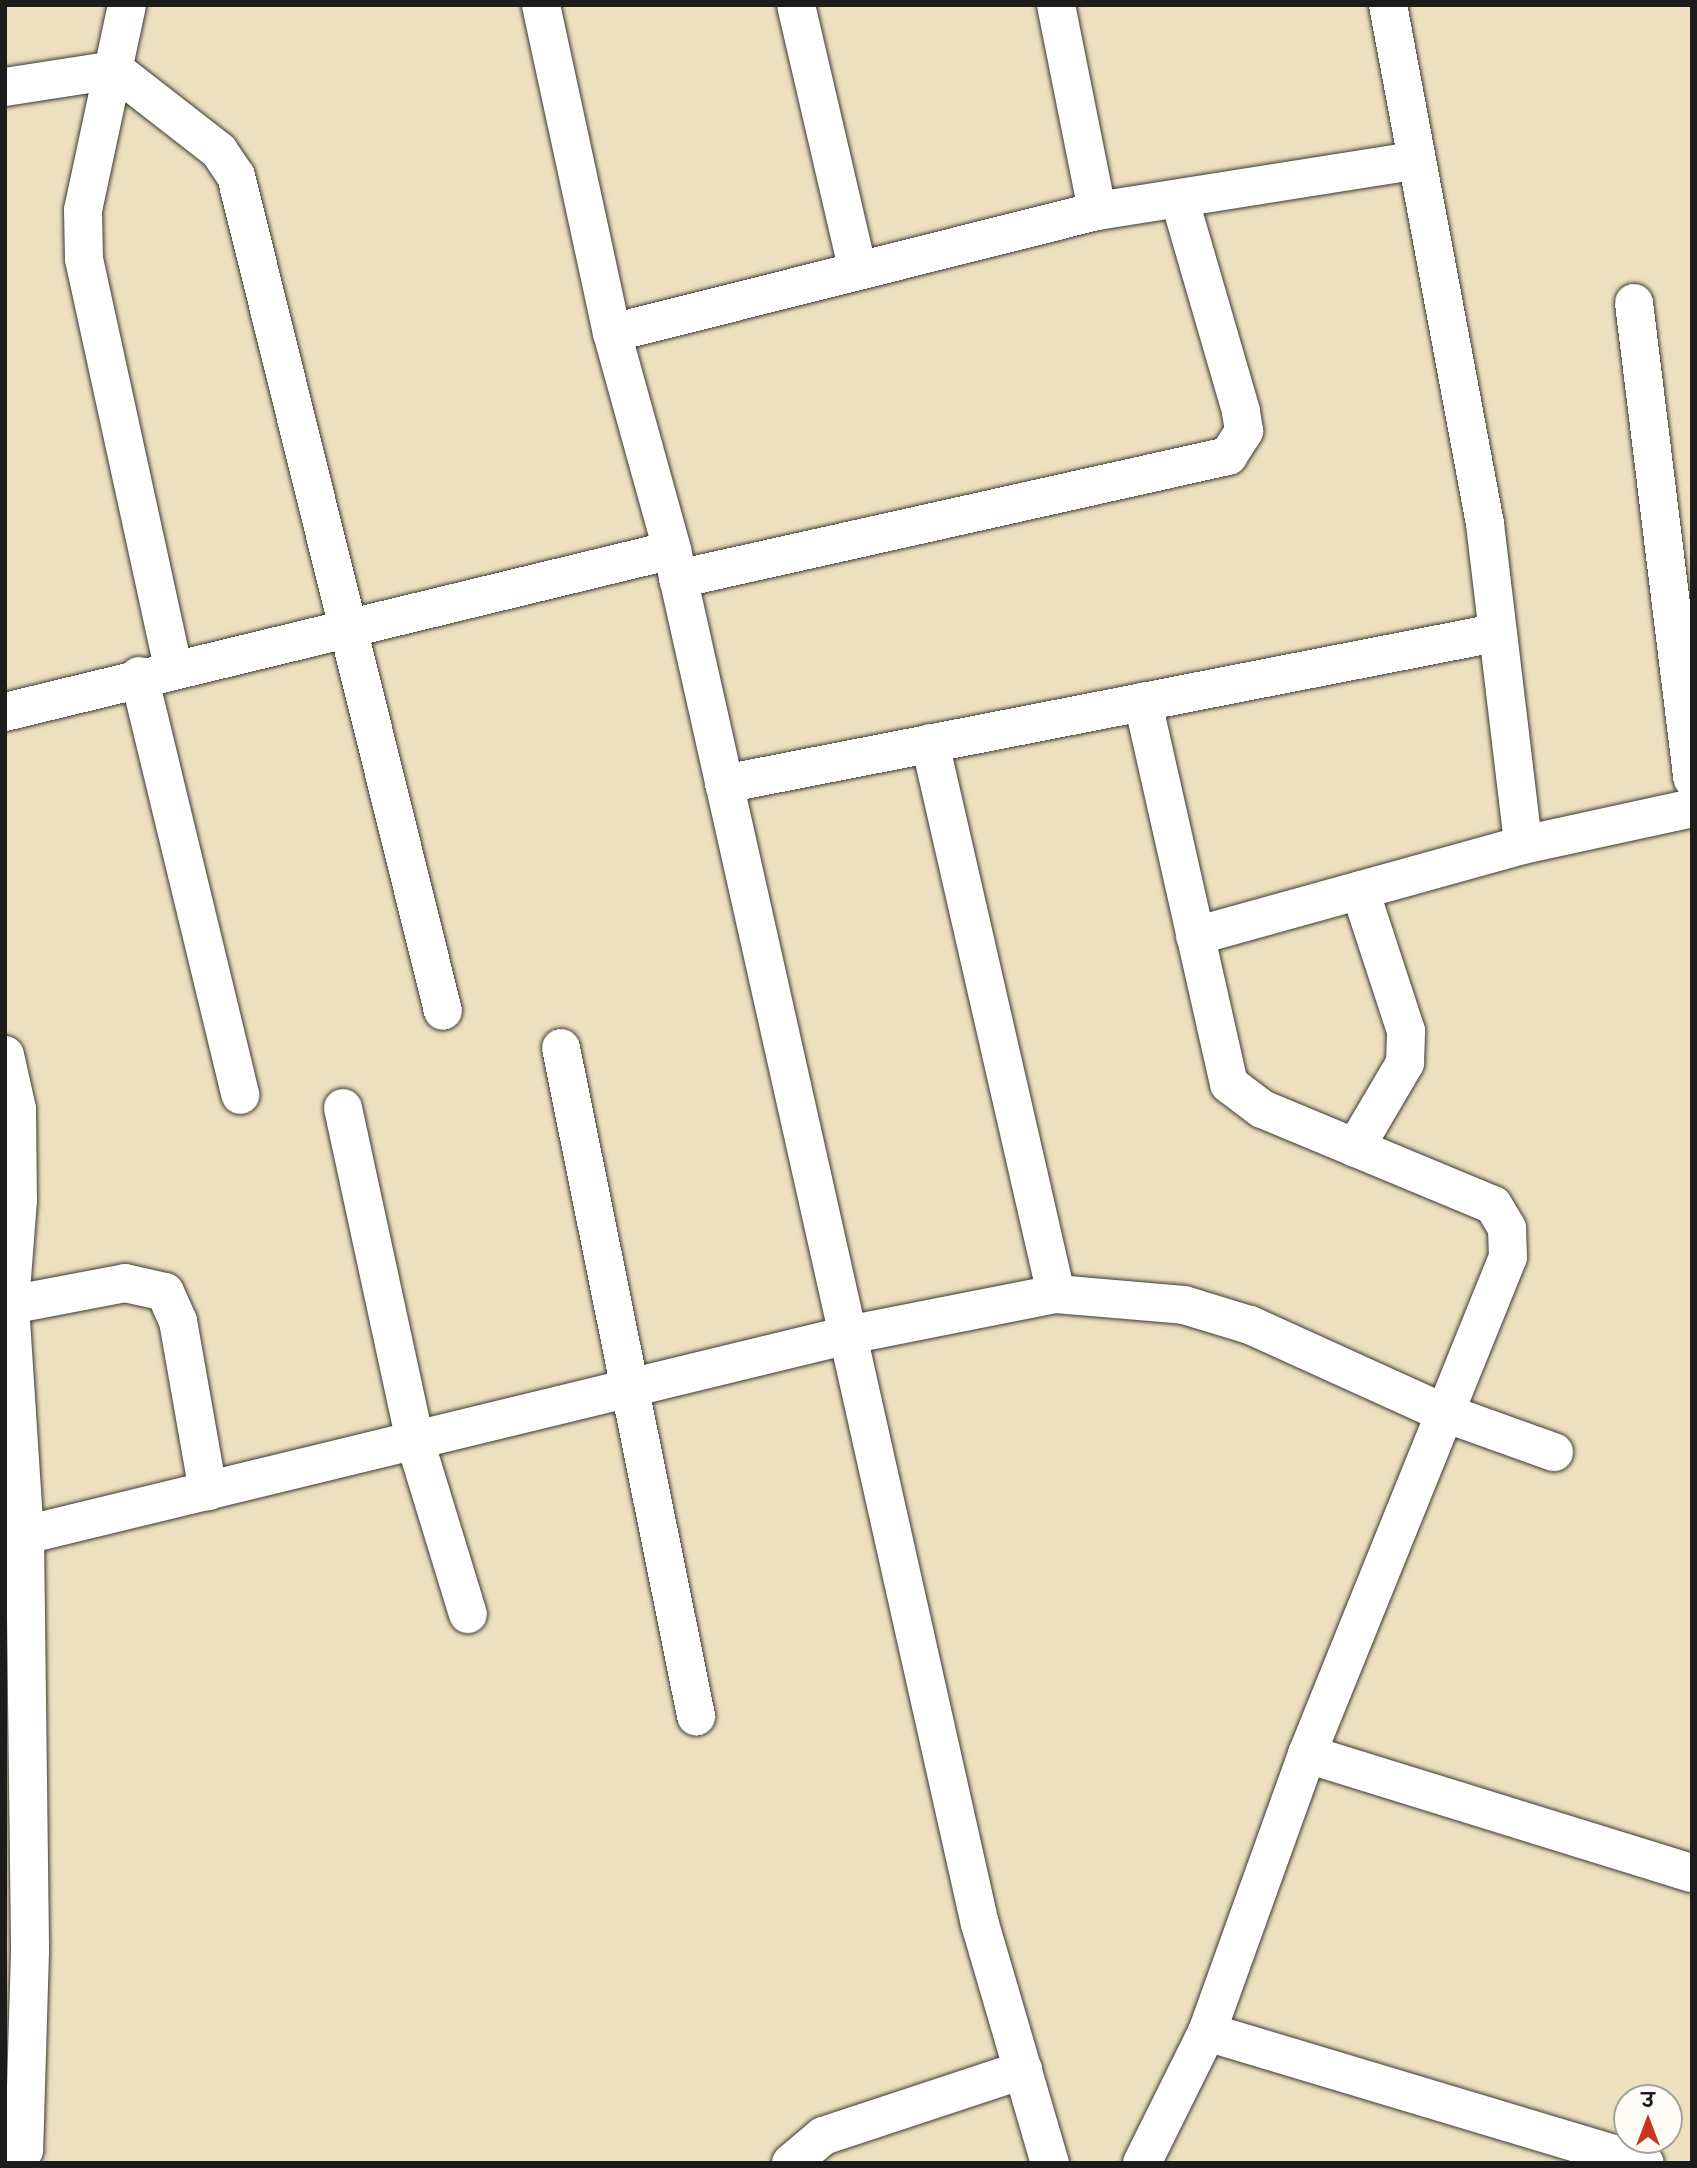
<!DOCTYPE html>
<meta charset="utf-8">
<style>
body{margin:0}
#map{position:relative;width:1697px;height:2168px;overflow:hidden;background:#ede0bf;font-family:"Patrick Hand","Playpen Sans Deva",sans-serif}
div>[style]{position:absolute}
.roads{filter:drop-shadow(0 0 2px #3b3934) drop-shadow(0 0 2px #3b3934)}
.minor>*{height:38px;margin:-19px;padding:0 19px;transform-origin:19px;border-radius:19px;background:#fff}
span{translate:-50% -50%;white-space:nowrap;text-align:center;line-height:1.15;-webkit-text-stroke:7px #fdfcf7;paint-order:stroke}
.frame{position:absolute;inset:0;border:7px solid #1c1c1c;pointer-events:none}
.north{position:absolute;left:1613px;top:2084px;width:70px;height:70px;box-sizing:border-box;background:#fdfcf7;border:2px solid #a3a29f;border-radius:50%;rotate:0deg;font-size:19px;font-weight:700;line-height:28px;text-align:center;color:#1c1c1c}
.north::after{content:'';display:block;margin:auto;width:24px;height:32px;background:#c8321e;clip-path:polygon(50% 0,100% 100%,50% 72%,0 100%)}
</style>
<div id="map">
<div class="roads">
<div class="minor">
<div style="left:127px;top:5px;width:210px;rotate:102.1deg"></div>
<div style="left:83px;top:210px;width:49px;rotate:88.8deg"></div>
<div style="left:84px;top:259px;width:419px;rotate:77.7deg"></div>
<div style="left:541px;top:5px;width:336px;rotate:77.8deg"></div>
<div style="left:612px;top:333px;width:225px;rotate:74.5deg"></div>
<div style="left:672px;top:550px;width:1408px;rotate:77.37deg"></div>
<div style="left:980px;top:1924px;width:249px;rotate:73.7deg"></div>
<div style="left:796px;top:5px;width:273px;rotate:76.9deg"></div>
<div style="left:1056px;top:5px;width:210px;rotate:78.7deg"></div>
<div style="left:1388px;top:5px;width:528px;rotate:79.41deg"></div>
<div style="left:1485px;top:524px;width:323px;rotate:83.2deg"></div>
<div style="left:5px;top:87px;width:111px;rotate:-8.8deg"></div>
<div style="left:115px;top:70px;width:132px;rotate:37.9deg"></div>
<div style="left:219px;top:151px;width:30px;rotate:56deg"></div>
<div style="left:236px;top:176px;width:860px;rotate:76.08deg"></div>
<div style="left:1634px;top:303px;width:479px;rotate:83deg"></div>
<div style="left:612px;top:333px;width:500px;rotate:-14.12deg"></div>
<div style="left:1097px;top:211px;width:320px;rotate:-9deg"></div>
<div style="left:678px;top:579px;width:564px;rotate:-12.61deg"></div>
<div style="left:1228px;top:456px;width:30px;rotate:-57deg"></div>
<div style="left:1244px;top:431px;width:20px;rotate:-99deg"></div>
<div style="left:1241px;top:411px;width:219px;rotate:-106.2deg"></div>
<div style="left:139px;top:676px;width:431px;rotate:76.4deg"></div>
<div style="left:5px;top:712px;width:686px;rotate:-13.65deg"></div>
<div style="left:930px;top:743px;width:565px;rotate:77.12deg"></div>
<div style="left:724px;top:784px;width:786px;rotate:-11.08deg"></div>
<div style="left:1195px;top:936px;width:340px;rotate:-15.5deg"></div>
<div style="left:1523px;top:845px;width:173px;rotate:-12.3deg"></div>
<div style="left:561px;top:1048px;width:682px;rotate:78.57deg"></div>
<div style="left:5px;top:1055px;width:55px;rotate:77.5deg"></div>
<div style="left:17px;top:1109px;width:91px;rotate:89.4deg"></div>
<div style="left:343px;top:1108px;width:341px;rotate:77.8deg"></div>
<div style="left:415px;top:1441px;width:181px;rotate:73deg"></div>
<div style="left:1355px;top:1148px;width:99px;rotate:-59.5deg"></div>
<div style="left:1405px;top:1063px;width:32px;rotate:-88deg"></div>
<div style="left:1406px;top:1031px;width:148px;rotate:-108.1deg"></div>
<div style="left:5px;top:1202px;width:13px;rotate:-9deg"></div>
<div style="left:18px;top:1200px;width:105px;rotate:94.4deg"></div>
<div style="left:10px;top:1305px;width:230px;rotate:86.3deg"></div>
<div style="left:25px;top:1535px;width:417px;rotate:89.3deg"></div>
<div style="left:30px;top:1952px;width:198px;rotate:91.7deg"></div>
<div style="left:24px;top:2150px;width:21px;rotate:157deg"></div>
<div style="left:10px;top:1305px;width:117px;rotate:-10.8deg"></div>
<div style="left:125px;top:1283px;width:41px;rotate:12.7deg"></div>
<div style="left:165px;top:1292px;width:32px;rotate:66deg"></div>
<div style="left:178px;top:1321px;width:173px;rotate:80deg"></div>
<div style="left:25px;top:1535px;width:847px;rotate:-13.66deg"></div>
<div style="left:848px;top:1335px;width:212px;rotate:-11.2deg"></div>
<div style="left:1056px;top:1294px;width:128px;rotate:4.9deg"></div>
<div style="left:1184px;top:1305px;width:69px;rotate:16.9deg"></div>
<div style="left:1250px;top:1325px;width:211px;rotate:24.4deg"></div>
<div style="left:1442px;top:1412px;width:119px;rotate:19.7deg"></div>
<div style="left:1307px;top:1754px;width:403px;rotate:17.2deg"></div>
<div style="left:1207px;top:2032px;width:457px;rotate:16.7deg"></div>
<div style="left:791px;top:2163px;width:42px;rotate:-40.2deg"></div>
<div style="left:823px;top:2136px;width:211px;rotate:-18.3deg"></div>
<div style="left:1142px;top:2163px;width:146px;rotate:-63.6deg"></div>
<div style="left:1207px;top:2032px;width:295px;rotate:-70.2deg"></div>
<div style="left:1307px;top:1754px;width:536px;rotate:-67.98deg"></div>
<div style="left:1508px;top:1257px;width:29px;rotate:-92deg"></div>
<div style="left:1507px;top:1228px;width:27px;rotate:-121deg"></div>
<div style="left:1493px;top:1205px;width:250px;rotate:-157.4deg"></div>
<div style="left:1262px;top:1109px;width:41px;rotate:-142.9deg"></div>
<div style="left:1229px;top:1084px;width:392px;rotate:-102.7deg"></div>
</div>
</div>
<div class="frame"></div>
<div class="north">उ</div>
</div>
